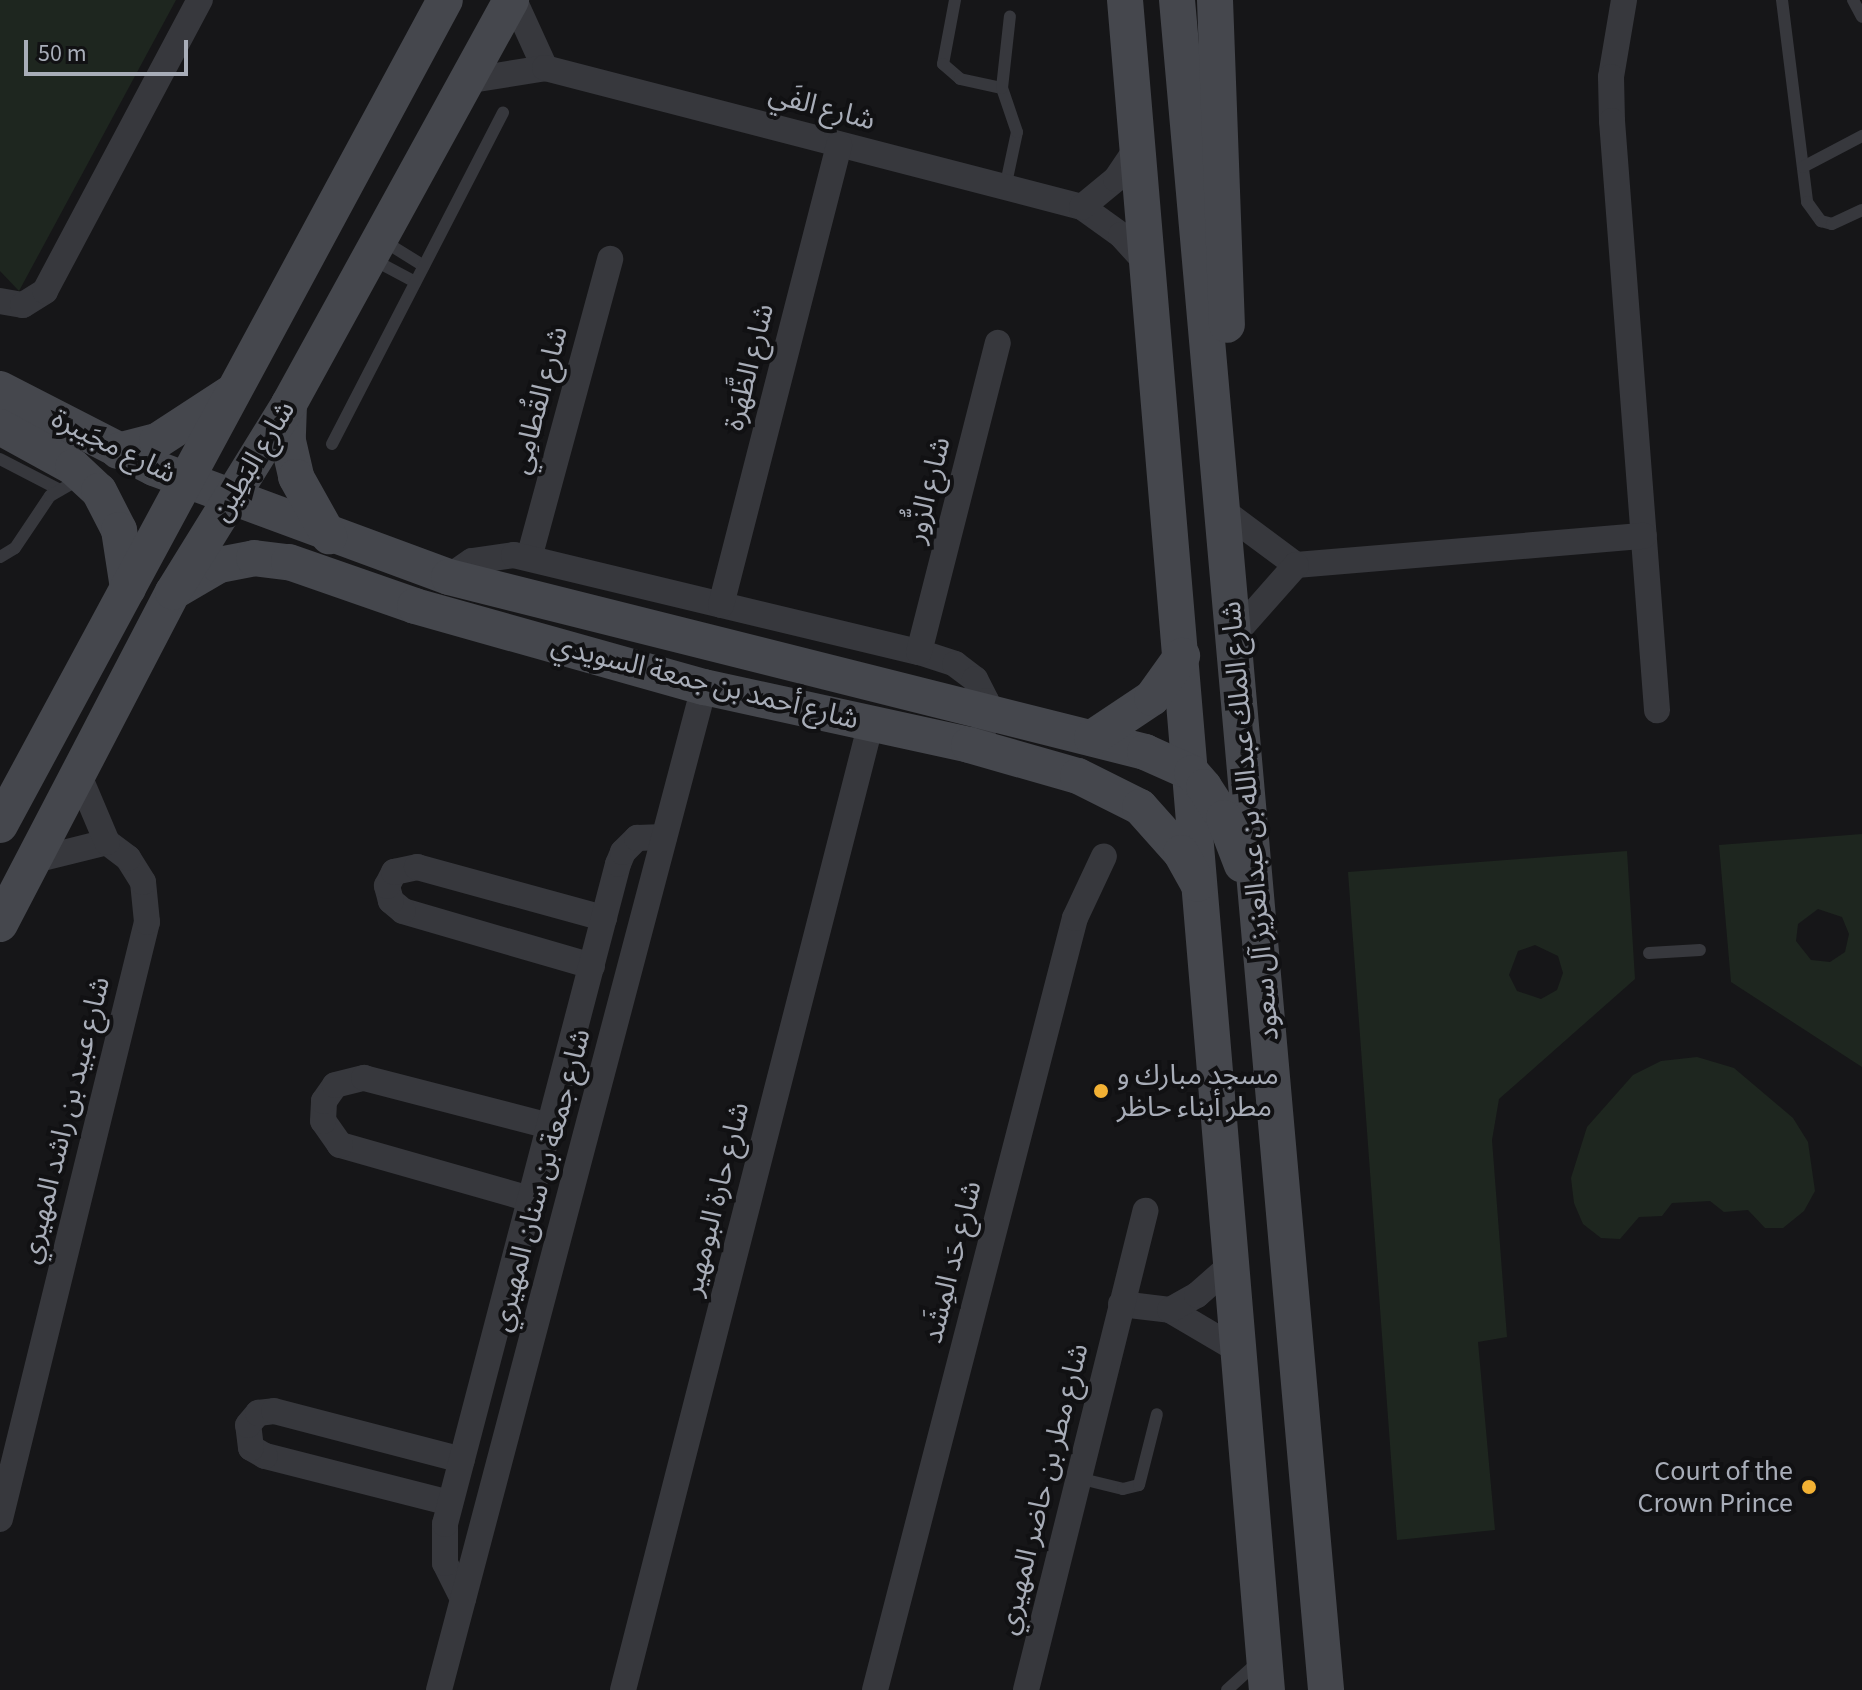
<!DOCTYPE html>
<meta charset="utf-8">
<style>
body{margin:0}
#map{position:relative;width:1862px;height:1690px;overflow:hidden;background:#161618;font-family:"Source Sans 3","Noto Sans Arabic",sans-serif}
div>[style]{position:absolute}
.green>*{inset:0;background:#1e261f}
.lane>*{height:12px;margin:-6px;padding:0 6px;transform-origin:6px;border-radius:6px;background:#37383d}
.street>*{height:26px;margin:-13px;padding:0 13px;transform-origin:13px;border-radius:13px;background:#37383d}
.secondary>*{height:36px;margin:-18px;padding:0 18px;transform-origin:18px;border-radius:18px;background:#45474d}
.dots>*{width:22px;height:22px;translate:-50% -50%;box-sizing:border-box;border:4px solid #111113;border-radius:50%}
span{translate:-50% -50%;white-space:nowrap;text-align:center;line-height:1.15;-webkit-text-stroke:8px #111113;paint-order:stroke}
.street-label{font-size:28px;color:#a8adb8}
.poi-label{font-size:28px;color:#a8adb8}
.left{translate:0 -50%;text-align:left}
.right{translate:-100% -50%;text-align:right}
.scale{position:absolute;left:24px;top:40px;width:164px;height:36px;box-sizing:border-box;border:4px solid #a8adb8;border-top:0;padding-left:10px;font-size:24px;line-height:28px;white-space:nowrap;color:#a8adb8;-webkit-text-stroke:6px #111113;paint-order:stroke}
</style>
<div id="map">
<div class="green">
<div style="clip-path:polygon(0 0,176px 0,19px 291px,0 271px)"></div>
<div style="clip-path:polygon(evenodd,1862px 834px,1862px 1067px,1731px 982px,1719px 845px,1862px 834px,1818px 909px,1842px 917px,1849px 934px,1845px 952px,1830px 962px,1811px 960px,1796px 941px,1798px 924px,1818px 909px)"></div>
<div style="clip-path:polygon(evenodd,1627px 851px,1635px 979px,1499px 1099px,1492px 1140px,1507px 1337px,1478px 1342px,1495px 1530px,1397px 1540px,1348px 872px,1627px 851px,1535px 945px,1558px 956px,1563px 973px,1557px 990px,1541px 999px,1517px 991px,1509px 975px,1518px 951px,1535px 945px)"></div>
<div style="clip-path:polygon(1697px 1057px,1734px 1068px,1793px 1118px,1808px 1142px,1815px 1191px,1804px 1211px,1783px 1228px,1765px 1228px,1748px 1210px,1724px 1212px,1710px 1201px,1672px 1203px,1662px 1216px,1639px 1217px,1620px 1239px,1601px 1238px,1583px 1224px,1574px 1203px,1571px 1178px,1587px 1127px,1633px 1075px,1661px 1061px)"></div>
</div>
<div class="lane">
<div style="left:955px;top:0;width:65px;rotate:100.6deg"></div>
<div style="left:943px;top:64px;width:23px;rotate:41deg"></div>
<div style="left:960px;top:79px;width:43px;rotate:12.1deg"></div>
<div style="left:1782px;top:0;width:204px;rotate:82.9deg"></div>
<div style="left:1807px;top:202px;width:24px;rotate:54deg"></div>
<div style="left:1821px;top:221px;width:11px;rotate:15deg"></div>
<div style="left:1832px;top:224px;width:33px;rotate:-25deg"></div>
<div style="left:1853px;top:0;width:19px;rotate:62deg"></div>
<div style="left:1803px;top:167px;width:67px;rotate:-27.7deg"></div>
<div style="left:1005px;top:188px;width:57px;rotate:-77.9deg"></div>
<div style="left:1017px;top:132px;width:46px;rotate:-108.8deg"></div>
<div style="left:1002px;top:88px;width:72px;rotate:-83.7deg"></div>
<div style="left:382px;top:240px;width:49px;rotate:31.8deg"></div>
<div style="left:372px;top:259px;width:49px;rotate:28.1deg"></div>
<div style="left:332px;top:444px;width:373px;rotate:-62.7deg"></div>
<div style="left:0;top:459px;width:65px;rotate:27.3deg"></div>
<div style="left:0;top:557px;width:17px;rotate:-31deg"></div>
<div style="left:15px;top:548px;width:63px;rotate:-56.1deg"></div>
<div style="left:50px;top:496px;width:32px;rotate:-30deg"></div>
<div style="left:1649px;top:953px;width:51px;rotate:-3.4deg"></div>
<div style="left:1078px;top:1478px;width:46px;rotate:13.7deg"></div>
<div style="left:1123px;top:1489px;width:16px;rotate:-14deg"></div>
<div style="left:1139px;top:1485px;width:73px;rotate:-75.8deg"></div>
<div style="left:1227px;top:1690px;width:43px;rotate:-42.2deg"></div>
</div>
<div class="street">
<div style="left:514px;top:0;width:75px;rotate:65.5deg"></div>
<div style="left:1624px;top:0;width:78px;rotate:99.6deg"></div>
<div style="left:1611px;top:77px;width:44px;rotate:88.7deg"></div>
<div style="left:1612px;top:121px;width:591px;rotate:85.63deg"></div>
<div style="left:465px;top:81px;width:81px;rotate:-9.2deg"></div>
<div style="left:545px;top:68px;width:555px;rotate:14.51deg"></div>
<div style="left:1082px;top:207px;width:48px;rotate:35.7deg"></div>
<div style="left:1121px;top:235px;width:43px;rotate:47.8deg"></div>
<div style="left:1082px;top:207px;width:44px;rotate:-39.5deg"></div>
<div style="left:1116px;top:179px;width:41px;rotate:-55.9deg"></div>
<div style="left:0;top:301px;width:23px;rotate:10deg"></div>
<div style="left:23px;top:305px;width:26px;rotate:-32deg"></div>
<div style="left:45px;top:291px;width:330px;rotate:-62deg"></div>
<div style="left:1222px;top:510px;width:92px;rotate:36.6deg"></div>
<div style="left:1296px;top:565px;width:349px;rotate:-4.8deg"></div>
<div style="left:529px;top:558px;width:310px;rotate:-74.8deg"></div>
<div style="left:449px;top:577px;width:28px;rotate:-35deg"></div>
<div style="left:472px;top:561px;width:42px;rotate:-8.1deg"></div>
<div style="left:514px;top:555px;width:416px;rotate:13.5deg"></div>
<div style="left:919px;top:652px;width:38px;rotate:18deg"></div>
<div style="left:955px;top:664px;width:25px;rotate:37deg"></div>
<div style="left:975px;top:679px;width:25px;rotate:63deg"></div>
<div style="left:986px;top:701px;width:24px;rotate:90deg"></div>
<div style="left:721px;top:605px;width:475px;rotate:-75.6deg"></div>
<div style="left:1235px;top:634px;width:92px;rotate:-48.5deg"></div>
<div style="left:919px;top:652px;width:319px;rotate:-75.7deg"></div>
<div style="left:35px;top:860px;width:74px;rotate:-14deg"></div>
<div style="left:592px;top:966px;width:197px;rotate:-163.8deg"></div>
<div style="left:403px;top:911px;width:16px;rotate:-140deg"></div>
<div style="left:391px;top:901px;width:16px;rotate:-105deg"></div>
<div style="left:387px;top:886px;width:16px;rotate:-63deg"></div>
<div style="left:394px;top:872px;width:24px;rotate:-12deg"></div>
<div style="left:417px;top:867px;width:194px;rotate:15.3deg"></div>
<div style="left:530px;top:1199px;width:198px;rotate:-164.1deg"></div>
<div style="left:340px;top:1145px;width:29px;rotate:-125deg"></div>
<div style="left:323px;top:1121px;width:20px;rotate:-87deg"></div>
<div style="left:324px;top:1101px;width:19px;rotate:-55deg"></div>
<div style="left:335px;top:1085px;width:30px;rotate:-14deg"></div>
<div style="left:364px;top:1078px;width:192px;rotate:14.5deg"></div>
<div style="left:1121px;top:1304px;width:49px;rotate:7deg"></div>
<div style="left:1170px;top:1310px;width:79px;rotate:30.5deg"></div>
<div style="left:1170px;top:1310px;width:31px;rotate:-29deg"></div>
<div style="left:1197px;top:1295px;width:45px;rotate:-41.4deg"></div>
<div style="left:450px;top:1503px;width:191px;rotate:-165.7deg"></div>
<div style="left:265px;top:1456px;width:16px;rotate:-150deg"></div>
<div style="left:251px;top:1448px;width:23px;rotate:-97deg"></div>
<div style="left:248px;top:1425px;width:16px;rotate:-50deg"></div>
<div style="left:258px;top:1413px;width:16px;rotate:-7deg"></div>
<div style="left:274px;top:1411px;width:194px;rotate:14.6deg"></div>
<div style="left:0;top:1519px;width:615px;rotate:-76.17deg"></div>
<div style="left:147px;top:922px;width:40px;rotate:-95.7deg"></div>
<div style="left:143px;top:882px;width:28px;rotate:-122deg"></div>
<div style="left:128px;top:858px;width:26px;rotate:-143deg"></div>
<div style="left:107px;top:842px;width:69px;rotate:-112.9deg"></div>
<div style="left:463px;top:1599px;width:40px;rotate:-116.6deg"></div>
<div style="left:445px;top:1563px;width:39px;rotate:-90deg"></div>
<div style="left:445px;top:1524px;width:682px;rotate:-75.31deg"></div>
<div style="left:618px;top:864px;width:13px;rotate:-67deg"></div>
<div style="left:623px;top:852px;width:20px;rotate:-45deg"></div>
<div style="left:637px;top:838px;width:27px;rotate:-2deg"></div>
<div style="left:439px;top:1690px;width:1037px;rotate:-75.2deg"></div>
<div style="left:623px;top:1690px;width:998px;rotate:-75.62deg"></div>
<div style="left:875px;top:1690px;width:797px;rotate:-75.48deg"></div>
<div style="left:1075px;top:918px;width:68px;rotate:-64.9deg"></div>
<div style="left:1026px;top:1690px;width:494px;rotate:-76deg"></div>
</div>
<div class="secondary">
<div style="left:1125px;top:0;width:1696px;rotate:85.2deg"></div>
<div style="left:1177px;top:0;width:1697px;rotate:84.96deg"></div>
<div style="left:1215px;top:0;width:325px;rotate:87.9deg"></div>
<div style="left:0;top:389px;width:173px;rotate:27.2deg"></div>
<div style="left:154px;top:468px;width:314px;rotate:20.3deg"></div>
<div style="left:449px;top:577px;width:718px;rotate:14.11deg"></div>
<div style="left:1145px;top:752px;width:51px;rotate:24.1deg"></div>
<div style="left:1192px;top:773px;width:18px;rotate:49deg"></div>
<div style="left:1204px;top:787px;width:37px;rotate:57deg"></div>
<div style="left:1224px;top:818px;width:50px;rotate:69deg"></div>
<div style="left:289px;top:404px;width:37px;rotate:92deg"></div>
<div style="left:288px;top:441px;width:37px;rotate:77deg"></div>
<div style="left:296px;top:477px;width:68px;rotate:60.8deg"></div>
<div style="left:0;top:427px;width:83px;rotate:28.7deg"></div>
<div style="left:73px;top:467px;width:35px;rotate:43deg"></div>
<div style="left:99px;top:491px;width:44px;rotate:62.9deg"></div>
<div style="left:119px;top:530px;width:59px;rotate:81.2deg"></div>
<div style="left:118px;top:451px;width:40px;rotate:-14.4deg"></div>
<div style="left:157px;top:441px;width:86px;rotate:-33.1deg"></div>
<div style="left:173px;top:592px;width:53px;rotate:-30.4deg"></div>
<div style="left:219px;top:565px;width:36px;rotate:-11deg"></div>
<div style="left:254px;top:558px;width:35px;rotate:7deg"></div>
<div style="left:289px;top:562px;width:133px;rotate:19.2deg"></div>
<div style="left:415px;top:606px;width:300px;rotate:15.7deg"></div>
<div style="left:704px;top:687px;width:271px;rotate:12.3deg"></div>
<div style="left:969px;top:745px;width:113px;rotate:15.9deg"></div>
<div style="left:1078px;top:776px;width:69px;rotate:26.6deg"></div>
<div style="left:1140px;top:807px;width:62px;rotate:48.3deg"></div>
<div style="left:1181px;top:853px;width:35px;rotate:61deg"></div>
<div style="left:1092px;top:738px;width:72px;rotate:-33.7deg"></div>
<div style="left:1152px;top:698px;width:52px;rotate:-54.5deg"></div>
<div style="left:0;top:825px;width:937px;rotate:-61.66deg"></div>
<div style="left:0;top:924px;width:374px;rotate:-62.5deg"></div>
<div style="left:173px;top:592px;width:221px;rotate:-58.3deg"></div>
<div style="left:289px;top:404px;width:461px;rotate:-61.2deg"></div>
</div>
<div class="dots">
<div style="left:1101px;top:1091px;background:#f2b134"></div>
<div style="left:1809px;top:1487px;background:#f2b134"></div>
</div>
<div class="street-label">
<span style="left:822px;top:107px;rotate:15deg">شارع الفَي</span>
<span style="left:749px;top:367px;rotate:-76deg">شارع الظَّهَرة</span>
<span style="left:539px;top:400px;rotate:-75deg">شارع القُطامِي</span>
<span style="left:114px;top:446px;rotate:26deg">شارع مجَيبرة</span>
<span style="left:253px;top:461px;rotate:-59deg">شارع البَطِين</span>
<span style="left:928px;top:490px;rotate:-76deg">شارع الزُّور</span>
<span style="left:705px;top:682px;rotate:14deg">شارع أحمد بن جمعة السويدي</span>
<span style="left:1250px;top:821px;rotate:-95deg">شارع الملك عبدالله بن عبدالعزيز آل سعود</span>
<span style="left:65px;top:1120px;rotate:-76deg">شارع عبيد بن راشد المهيري</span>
<span style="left:541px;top:1180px;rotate:-75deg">شارع جمعة بن سنان المهيري</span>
<span style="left:716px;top:1199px;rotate:-76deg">شارع حارة البومهير</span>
<span style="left:952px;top:1262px;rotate:-76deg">شارع حَد المِشَد</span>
<span style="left:1043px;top:1489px;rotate:-76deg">شارع مطر بن حاضر المهيري</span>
</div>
<div class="poi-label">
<span class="left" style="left:1117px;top:1091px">مسجد مبارك و<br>مطر أبناء حاظر</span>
<span class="right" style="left:1793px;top:1487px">Court of the<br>Crown Prince</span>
</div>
<div class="scale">50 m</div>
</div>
